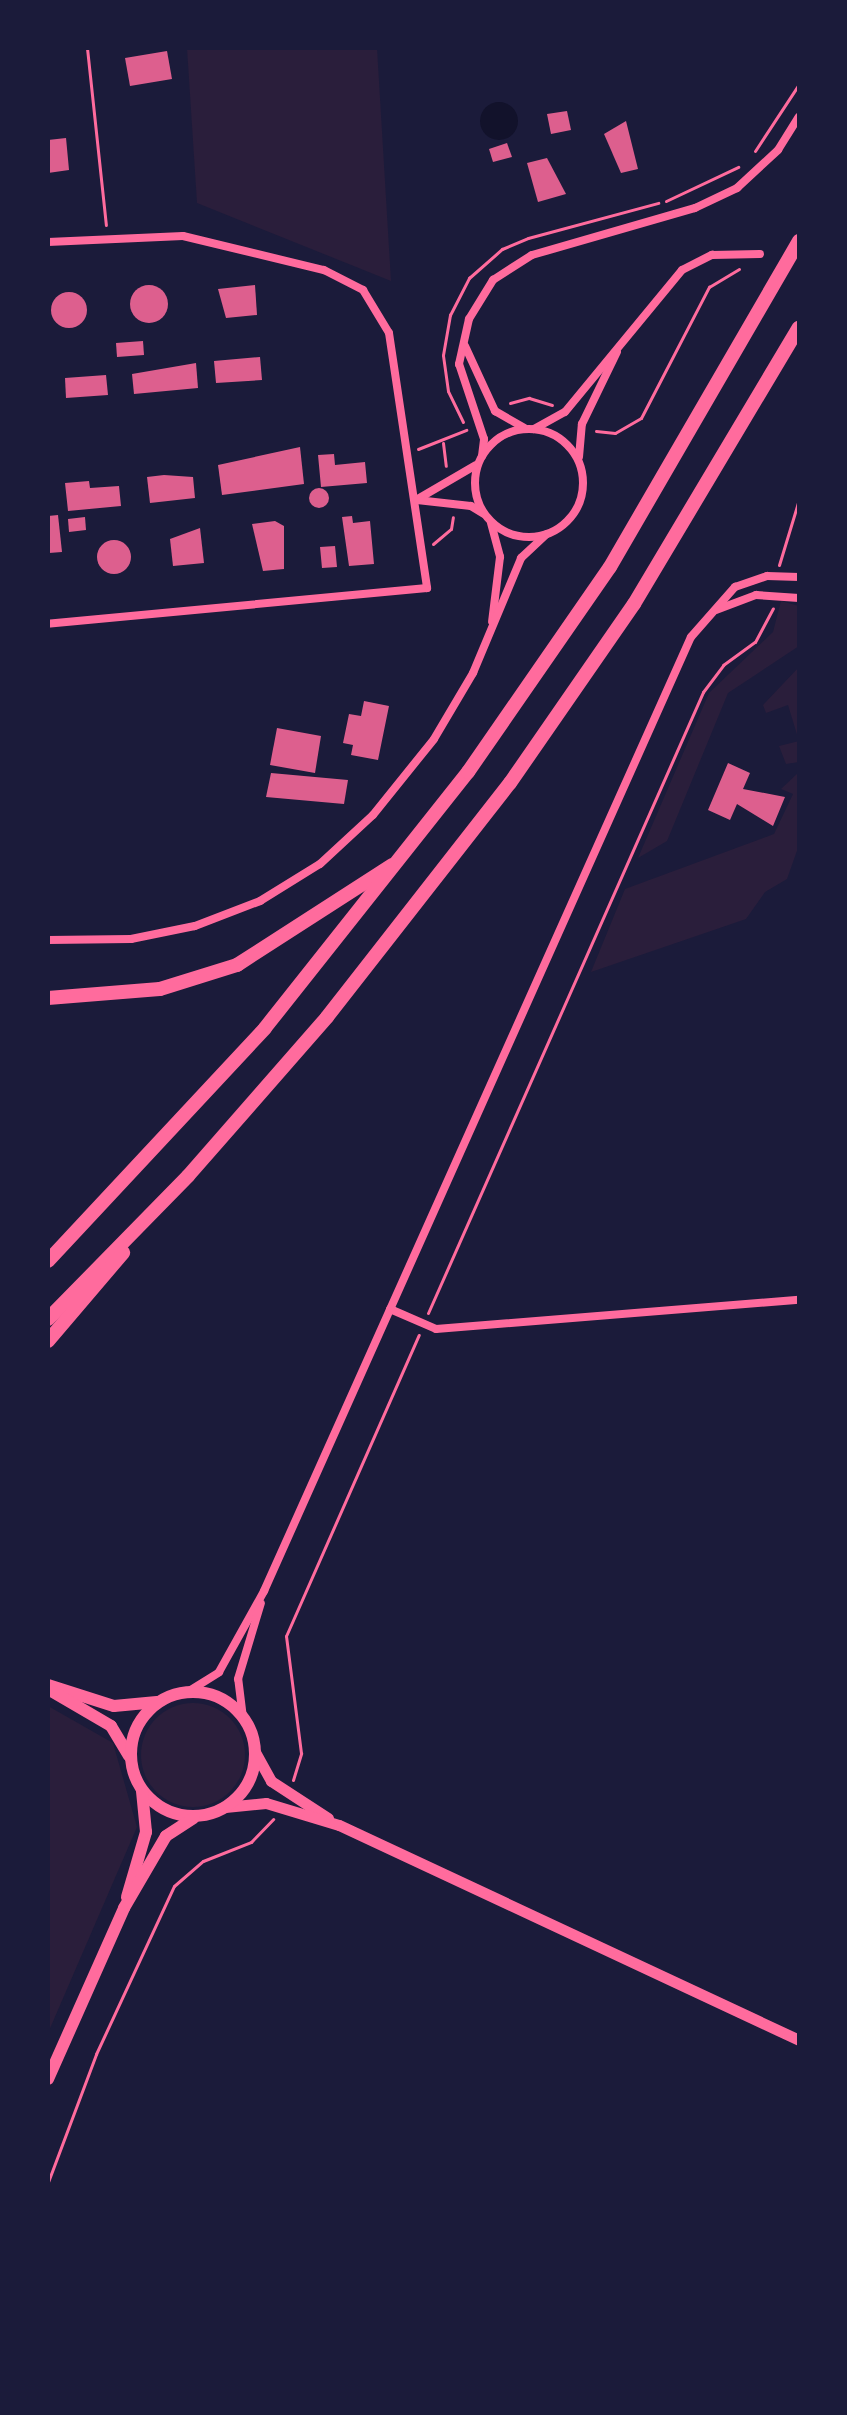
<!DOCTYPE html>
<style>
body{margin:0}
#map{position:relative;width:847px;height:2415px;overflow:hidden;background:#1b1b3a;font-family:"Asap Condensed",sans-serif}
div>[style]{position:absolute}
.green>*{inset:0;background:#2a1e3b}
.round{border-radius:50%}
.water>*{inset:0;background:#12122b}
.building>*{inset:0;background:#dd5f8e}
.path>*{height:3px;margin:-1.5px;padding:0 1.5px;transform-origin:1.5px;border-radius:1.5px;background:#ff6b9d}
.minor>*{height:8px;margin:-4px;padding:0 4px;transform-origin:4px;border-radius:4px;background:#ff6b9d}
.minor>.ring{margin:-4px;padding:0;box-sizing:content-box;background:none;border:8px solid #ff6b9d;border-radius:50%}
.secondary>*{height:11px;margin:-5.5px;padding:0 5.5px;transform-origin:5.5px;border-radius:5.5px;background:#ff6b9d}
.primary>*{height:12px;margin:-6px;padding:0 6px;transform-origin:6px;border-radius:6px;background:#ff6b9d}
.primary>.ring{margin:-6px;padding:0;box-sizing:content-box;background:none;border:12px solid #ff6b9d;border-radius:50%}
.motorway>*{height:14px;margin:-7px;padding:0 7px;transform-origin:7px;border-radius:7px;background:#ff6b9d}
span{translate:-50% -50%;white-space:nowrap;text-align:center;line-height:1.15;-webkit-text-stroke:7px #1b1b3a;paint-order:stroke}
.frame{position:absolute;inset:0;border:50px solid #1b1b3a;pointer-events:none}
</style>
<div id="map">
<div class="green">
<div style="clip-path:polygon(187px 48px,377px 48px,391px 281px,197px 203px)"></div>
<div style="clip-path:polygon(781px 601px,799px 606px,799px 646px,728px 693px,667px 841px,638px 858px,709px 693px,773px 632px)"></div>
<div style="clip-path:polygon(799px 667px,799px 762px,786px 764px,779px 746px,799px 741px,788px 705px,766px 713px,763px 705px)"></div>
<div style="clip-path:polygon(799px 772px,799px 845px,787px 879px,765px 892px,746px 919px,591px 972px,625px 889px,774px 834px,793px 794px,781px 789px)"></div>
<div class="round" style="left:141px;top:1703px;width:104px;height:104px"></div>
<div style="clip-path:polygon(48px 1706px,113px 1743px,137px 1827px,48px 2033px)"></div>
</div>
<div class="water">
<div class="round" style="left:480px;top:102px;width:38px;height:38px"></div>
</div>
<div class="building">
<div style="clip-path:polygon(167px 51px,172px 79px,130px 86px,125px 58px)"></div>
<div style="clip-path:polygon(567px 111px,571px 130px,551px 134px,547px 114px)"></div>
<div style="clip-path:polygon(626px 121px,638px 169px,621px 173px,604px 134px)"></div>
<div style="clip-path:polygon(66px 138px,69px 170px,48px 173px,48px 140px)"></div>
<div style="clip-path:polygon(507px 143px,512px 157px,493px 162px,489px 149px)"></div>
<div style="clip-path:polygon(547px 158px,566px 194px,538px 202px,527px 163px)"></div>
<div class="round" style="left:130px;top:285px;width:38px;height:38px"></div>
<div style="clip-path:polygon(255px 285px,257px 315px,226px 318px,218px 289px)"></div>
<div class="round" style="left:51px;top:292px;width:36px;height:36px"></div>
<div style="clip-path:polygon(143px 341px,144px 355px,117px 357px,116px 343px)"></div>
<div style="clip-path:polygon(260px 357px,262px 380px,216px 383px,214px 361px)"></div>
<div style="clip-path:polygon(196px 363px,198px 388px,134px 394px,132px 374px)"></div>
<div style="clip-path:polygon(106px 375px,108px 395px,66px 398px,65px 378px)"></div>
<div style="clip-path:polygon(300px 447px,304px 484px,222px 495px,218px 465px)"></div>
<div style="clip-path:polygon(334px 454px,335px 465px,365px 462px,367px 483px,321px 487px,318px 455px)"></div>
<div style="clip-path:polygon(164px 475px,193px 477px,195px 498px,150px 503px,147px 477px)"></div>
<div style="clip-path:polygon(89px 481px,90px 488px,119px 486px,121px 506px,68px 511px,65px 483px)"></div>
<div class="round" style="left:309px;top:488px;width:20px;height:20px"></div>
<div style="clip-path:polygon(58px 515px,62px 552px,49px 553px,48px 516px)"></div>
<div style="clip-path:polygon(352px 516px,353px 523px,370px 521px,374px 564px,349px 566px,342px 517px)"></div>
<div style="clip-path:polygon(85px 517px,86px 530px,69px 532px,68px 519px)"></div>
<div style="clip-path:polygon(275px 521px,284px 526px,284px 569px,263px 571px,252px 524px)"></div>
<div style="clip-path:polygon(200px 528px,204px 563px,173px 566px,170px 539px)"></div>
<div class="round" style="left:97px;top:540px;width:34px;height:34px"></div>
<div style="clip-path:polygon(335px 546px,337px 567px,322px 568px,320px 547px)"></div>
<div style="clip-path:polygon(364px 701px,389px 706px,378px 760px,351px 755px,353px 745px,343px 743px,349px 714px,361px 716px)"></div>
<div style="clip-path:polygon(277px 728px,321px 736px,315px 773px,270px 765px)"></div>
<div style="clip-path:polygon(728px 763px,750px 773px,743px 789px,785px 797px,773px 826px,737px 804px,730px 820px,708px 810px)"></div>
<div style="clip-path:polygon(271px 773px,348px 780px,344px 804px,266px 797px)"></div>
</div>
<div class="path">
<div style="left:87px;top:48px;width:178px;rotate:83.9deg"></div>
<div style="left:755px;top:151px;width:80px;rotate:-56.7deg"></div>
<div style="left:666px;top:201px;width:80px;rotate:-25.3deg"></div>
<div style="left:510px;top:403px;width:20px;rotate:-15deg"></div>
<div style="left:529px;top:398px;width:24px;rotate:17deg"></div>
<div style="left:463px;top:422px;width:34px;rotate:-116deg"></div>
<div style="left:448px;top:391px;width:36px;rotate:-98deg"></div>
<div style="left:443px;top:355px;width:41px;rotate:-80.1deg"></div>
<div style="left:450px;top:315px;width:42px;rotate:-62.8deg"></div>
<div style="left:469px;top:278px;width:44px;rotate:-41.3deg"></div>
<div style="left:502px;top:249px;width:28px;rotate:-23deg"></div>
<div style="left:528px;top:238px;width:135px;rotate:-15.1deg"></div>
<div style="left:596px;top:431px;width:19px;rotate:6deg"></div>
<div style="left:615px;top:433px;width:30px;rotate:-30deg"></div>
<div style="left:641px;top:418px;width:148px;rotate:-62.6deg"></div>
<div style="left:709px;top:287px;width:35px;rotate:-31deg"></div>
<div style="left:443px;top:443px;width:23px;rotate:83deg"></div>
<div style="left:418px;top:449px;width:52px;rotate:-21.6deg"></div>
<div style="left:433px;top:544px;width:23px;rotate:-40deg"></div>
<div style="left:451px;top:529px;width:12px;rotate:-81deg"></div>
<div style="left:779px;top:565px;width:69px;rotate:-73.1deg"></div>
<div style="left:428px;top:1313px;width:679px;rotate:-66.11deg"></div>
<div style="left:703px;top:692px;width:34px;rotate:-53deg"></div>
<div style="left:723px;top:665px;width:39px;rotate:-36deg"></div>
<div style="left:755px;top:642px;width:38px;rotate:-62deg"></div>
<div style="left:293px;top:1780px;width:28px;rotate:-73deg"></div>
<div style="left:301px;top:1753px;width:118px;rotate:-97.3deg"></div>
<div style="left:286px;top:1636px;width:329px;rotate:-66.2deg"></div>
<div style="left:48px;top:2182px;width:137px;rotate:-69.4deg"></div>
<div style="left:96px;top:2054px;width:185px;rotate:-65.1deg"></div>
<div style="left:174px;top:1886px;width:38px;rotate:-41deg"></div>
<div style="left:203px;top:1861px;width:52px;rotate:-21.6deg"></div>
<div style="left:251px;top:1842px;width:32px;rotate:-46deg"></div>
</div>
<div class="minor">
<div style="left:48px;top:242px;width:135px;rotate:-2.5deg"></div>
<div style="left:183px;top:236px;width:145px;rotate:13.6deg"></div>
<div style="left:324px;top:270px;width:44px;rotate:27.1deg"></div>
<div style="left:363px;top:290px;width:50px;rotate:58.8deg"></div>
<div style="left:389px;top:333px;width:258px;rotate:81.5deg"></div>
<div style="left:427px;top:588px;width:381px;rotate:174.6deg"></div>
<div style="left:465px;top:346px;width:72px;rotate:65.2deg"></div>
<div style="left:495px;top:411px;width:34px;rotate:30deg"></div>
<div style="left:534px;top:429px;width:35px;rotate:-29deg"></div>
<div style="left:565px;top:412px;width:184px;rotate:-50.5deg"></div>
<div style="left:682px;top:270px;width:34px;rotate:-27deg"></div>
<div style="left:712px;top:255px;width:48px;rotate:-1.2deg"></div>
<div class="ring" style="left:475px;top:429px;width:100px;height:100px"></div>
<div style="left:482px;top:456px;width:17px;rotate:-83deg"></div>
<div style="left:484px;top:439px;width:79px;rotate:-108.4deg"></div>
<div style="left:459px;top:364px;width:46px;rotate:-77.5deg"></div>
<div style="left:469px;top:319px;width:46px;rotate:-58.4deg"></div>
<div style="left:493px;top:280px;width:46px;rotate:-32.7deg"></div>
<div style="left:532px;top:255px;width:170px;rotate:-16.1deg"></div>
<div style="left:695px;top:208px;width:47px;rotate:-25.5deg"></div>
<div style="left:737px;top:188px;width:56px;rotate:-42.8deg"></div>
<div style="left:778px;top:150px;width:39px;rotate:-58deg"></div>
<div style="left:579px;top:457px;width:33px;rotate:-85deg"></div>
<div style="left:582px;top:424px;width:80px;rotate:-64.1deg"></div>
<div style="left:416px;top:500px;width:69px;rotate:-30.3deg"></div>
<div style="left:417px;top:500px;width:54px;rotate:6.3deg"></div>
<div style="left:471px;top:506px;width:15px;rotate:32deg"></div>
<div style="left:491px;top:523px;width:35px;rotate:75deg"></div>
<div style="left:500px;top:557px;width:65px;rotate:97deg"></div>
<div style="left:716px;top:610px;width:43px;rotate:-20.6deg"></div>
<div style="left:756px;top:595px;width:43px;rotate:4deg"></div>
<div style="left:48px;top:940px;width:83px;rotate:-0.7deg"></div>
<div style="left:131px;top:939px;width:65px;rotate:-11.5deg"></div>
<div style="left:195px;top:926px;width:70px;rotate:-21deg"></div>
<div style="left:260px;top:901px;width:70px;rotate:-31.7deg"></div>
<div style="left:320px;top:864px;width:72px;rotate:-42.8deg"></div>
<div style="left:373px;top:815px;width:97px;rotate:-51.2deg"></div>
<div style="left:434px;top:739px;width:77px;rotate:-59.4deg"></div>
<div style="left:473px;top:673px;width:125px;rotate:-67.3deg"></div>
<div style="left:521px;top:558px;width:35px;rotate:-43deg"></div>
<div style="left:390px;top:1309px;width:50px;rotate:23.5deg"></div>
<div style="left:436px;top:1329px;width:364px;rotate:-4.6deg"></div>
<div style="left:186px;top:1693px;width:39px;rotate:-32deg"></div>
<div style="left:219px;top:1672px;width:93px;rotate:-60.9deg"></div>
<div style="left:264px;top:1591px;width:1045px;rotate:-65.89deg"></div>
<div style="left:691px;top:637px;width:67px;rotate:-48.7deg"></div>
<div style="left:735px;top:587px;width:34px;rotate:-19deg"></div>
<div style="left:767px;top:576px;width:32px;rotate:2deg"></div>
<div style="left:243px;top:1718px;width:39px;rotate:-97deg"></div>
<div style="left:238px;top:1679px;width:79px;rotate:-73.2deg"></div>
</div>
<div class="secondary">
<div style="left:255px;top:1752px;width:33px;rotate:61deg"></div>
<div style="left:271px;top:1781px;width:68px;rotate:33deg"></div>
<div style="left:225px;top:1807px;width:41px;rotate:-5.6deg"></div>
<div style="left:266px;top:1803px;width:76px;rotate:16.8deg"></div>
<div style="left:339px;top:1825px;width:508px;rotate:25.05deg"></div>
</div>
<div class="primary">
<div style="left:48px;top:1685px;width:69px;rotate:17.7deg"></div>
<div style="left:114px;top:1706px;width:43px;rotate:-5.3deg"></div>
<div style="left:48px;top:1689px;width:73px;rotate:30.4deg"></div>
<div style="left:111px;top:1726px;width:35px;rotate:59deg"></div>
<div class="ring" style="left:131px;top:1692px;width:112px;height:112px"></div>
<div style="left:127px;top:1897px;width:68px;rotate:-73.7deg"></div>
<div style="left:146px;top:1832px;width:41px;rotate:-95.6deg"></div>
<div style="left:48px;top:2079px;width:187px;rotate:-66deg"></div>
<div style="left:124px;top:1908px;width:83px;rotate:-59.7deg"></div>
<div style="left:166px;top:1836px;width:33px;rotate:-33deg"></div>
</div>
<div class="motorway">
<div style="left:48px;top:998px;width:112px;rotate:-4.6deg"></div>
<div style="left:160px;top:989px;width:81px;rotate:-17.3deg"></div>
<div style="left:237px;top:965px;width:184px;rotate:-32.8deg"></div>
<div style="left:48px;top:1261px;width:318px;rotate:-47deg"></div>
<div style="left:265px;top:1028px;width:327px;rotate:-51.6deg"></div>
<div style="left:468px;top:772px;width:249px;rotate:-55.3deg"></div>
<div style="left:610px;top:567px;width:377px;rotate:-59.9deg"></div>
<div style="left:48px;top:1319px;width:200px;rotate:-45.6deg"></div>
<div style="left:188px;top:1176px;width:211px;rotate:-48.8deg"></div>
<div style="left:327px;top:1017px;width:297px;rotate:-52deg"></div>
<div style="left:510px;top:783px;width:218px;rotate:-55.3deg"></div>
<div style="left:634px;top:604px;width:322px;rotate:-59.2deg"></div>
<div style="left:48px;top:1341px;width:116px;rotate:-49.6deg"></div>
</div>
<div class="frame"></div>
</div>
